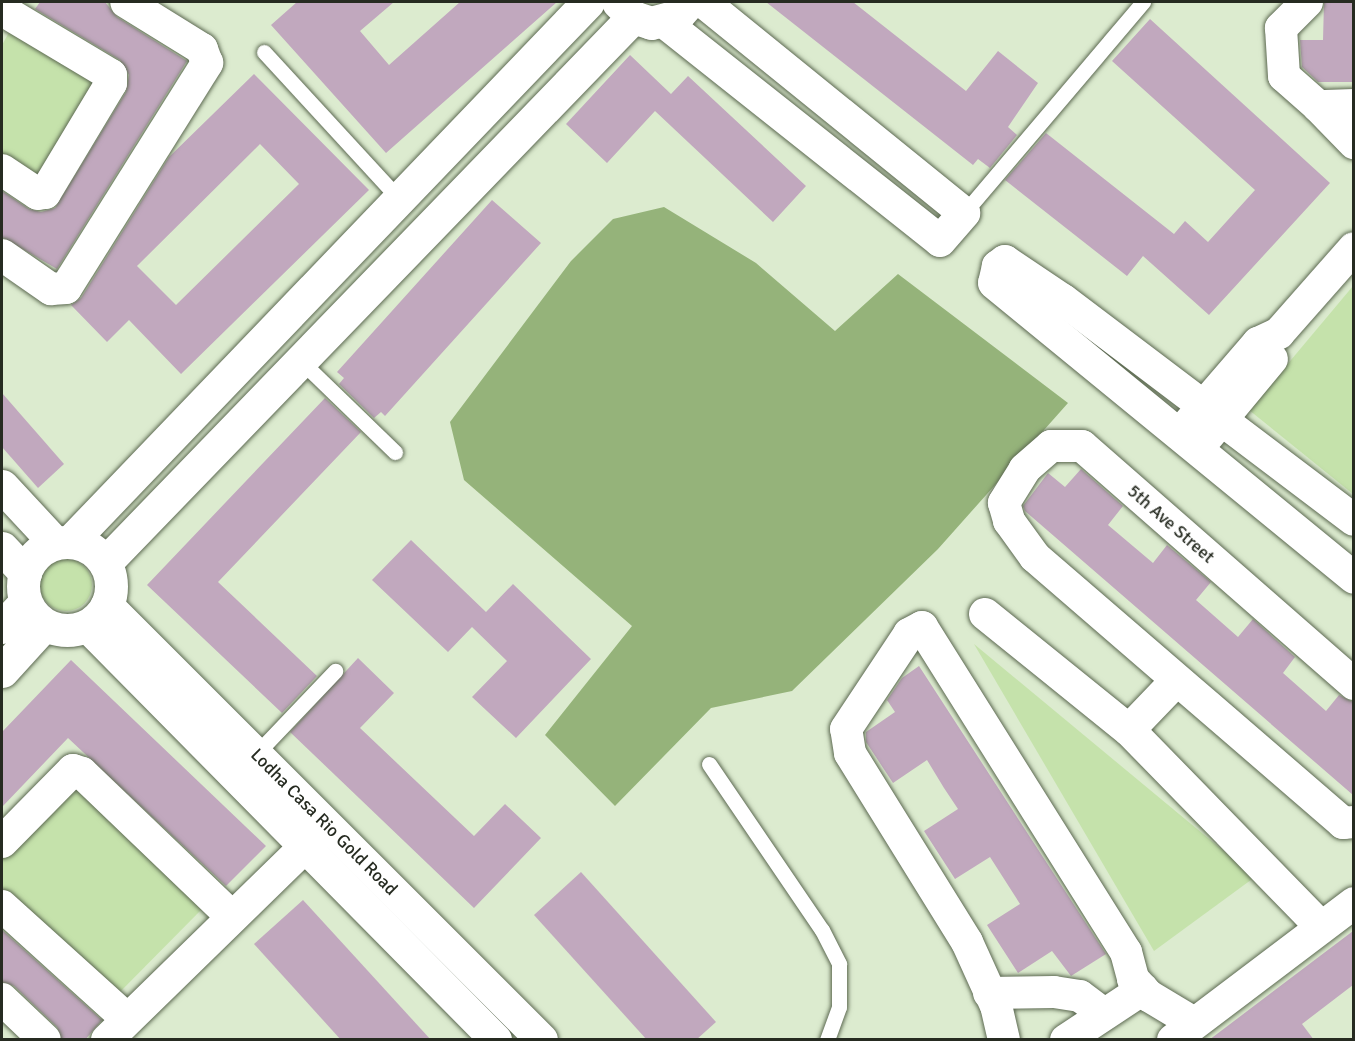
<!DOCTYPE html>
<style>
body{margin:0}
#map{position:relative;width:1355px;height:1041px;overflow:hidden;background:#dcebcf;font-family:Signika,sans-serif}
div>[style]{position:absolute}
.green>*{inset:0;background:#c5e2ab}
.round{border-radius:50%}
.forest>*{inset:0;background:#95b37a}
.building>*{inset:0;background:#c1a8be}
.roads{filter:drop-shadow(0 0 2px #5c6951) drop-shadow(0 0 2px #5c6951)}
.service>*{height:15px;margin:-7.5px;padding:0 7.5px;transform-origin:7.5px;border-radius:7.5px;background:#fff}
.minor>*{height:32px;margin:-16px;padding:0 16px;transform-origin:16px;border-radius:16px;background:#fff}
.tertiary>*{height:33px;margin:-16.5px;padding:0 16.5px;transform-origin:16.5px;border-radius:16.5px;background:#fff}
.tertiary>.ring{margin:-16.5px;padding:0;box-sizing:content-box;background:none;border:33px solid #fff;border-radius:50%}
span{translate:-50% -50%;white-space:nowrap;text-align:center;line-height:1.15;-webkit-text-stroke:6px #fff;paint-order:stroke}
.street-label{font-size:18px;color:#262b21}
.frame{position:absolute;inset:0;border:3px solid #262b21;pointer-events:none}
</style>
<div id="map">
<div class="green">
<div style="clip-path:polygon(12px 27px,106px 79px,43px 184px,2px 155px,2px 45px)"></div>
<div style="clip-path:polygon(1353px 286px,1353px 494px,1249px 410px)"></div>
<div class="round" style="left:40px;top:559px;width:52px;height:52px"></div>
<div style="clip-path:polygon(974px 644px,1255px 877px,1154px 951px)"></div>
<div style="clip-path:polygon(69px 775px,204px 907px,114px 998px,2px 887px,2px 844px)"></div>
</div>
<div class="forest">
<div style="clip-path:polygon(664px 207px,756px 263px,835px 331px,898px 274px,1068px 403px,938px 549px,792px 691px,711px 708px,615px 806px,545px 735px,632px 626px,464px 480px,450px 422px,571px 261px,613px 219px)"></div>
</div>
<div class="building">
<div style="clip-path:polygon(40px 2px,105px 2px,117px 17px,187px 61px,57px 269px,2px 237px,2px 191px,29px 209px,41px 212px,55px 208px,126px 92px,129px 75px,120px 60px,35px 9px)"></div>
<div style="clip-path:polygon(297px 2px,394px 2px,360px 31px,389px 65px,460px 2px,557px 2px,386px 153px,271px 25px)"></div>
<div style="clip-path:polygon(766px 2px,853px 2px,966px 91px,998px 51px,1038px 83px,1008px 127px,1017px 135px,990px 168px,978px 159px,973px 165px)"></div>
<div style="clip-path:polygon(1324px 2px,1353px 2px,1353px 82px,1318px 82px,1302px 67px,1300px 40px,1323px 40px)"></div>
<div style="clip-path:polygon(1150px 19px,1330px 183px,1209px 315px,1143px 256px,1127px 276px,1005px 180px,1046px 133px,1174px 234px,1185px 221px,1208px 242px,1255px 190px,1112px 61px)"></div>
<div style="clip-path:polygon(630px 55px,671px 94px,688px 76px,806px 186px,773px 222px,655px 111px,607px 163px,566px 124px)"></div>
<div style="clip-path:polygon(evenodd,254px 74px,369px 190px,181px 374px,129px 320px,107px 342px,71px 305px,81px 298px,169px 157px,254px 74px,260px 144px,299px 184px,176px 305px,137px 266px,260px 144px)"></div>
<div style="clip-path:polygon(492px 200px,541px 243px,385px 416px,381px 412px,374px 418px,339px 384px,344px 378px,337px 372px)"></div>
<div style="clip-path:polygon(2px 393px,64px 464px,38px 488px,2px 447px)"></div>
<div style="clip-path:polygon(325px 398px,361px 432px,218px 582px,317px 676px,282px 713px,147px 585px)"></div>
<div style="clip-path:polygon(1081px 469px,1123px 506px,1108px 525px,1153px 563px,1167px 545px,1211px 582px,1196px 600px,1238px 637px,1253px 619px,1295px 657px,1283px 673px,1326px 711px,1339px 695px,1353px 702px,1353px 795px,1025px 511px,1023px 506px,1048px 473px,1065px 487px)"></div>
<div style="clip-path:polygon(411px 540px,486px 612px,513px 584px,591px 659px,516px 738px,472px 697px,507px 661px,472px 627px,448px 652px,372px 580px)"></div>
<div style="clip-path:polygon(358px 658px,394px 693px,360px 728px,474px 836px,505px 804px,541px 838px,474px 908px,290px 732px)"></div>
<div style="clip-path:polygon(71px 660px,266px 846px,226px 886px,68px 738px,2px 807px,2px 732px)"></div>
<div style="clip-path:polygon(919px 666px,1106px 954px,1071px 976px,1052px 951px,1018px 973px,987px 925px,1020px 904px,990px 857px,955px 879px,924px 831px,958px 809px,944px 788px,927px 760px,893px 783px,866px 742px,866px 732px,895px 712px,887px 700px,902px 678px)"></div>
<div style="clip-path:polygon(581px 872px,716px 1022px,696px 1040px,647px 1040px,534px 915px)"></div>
<div style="clip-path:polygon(303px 900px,357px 959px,431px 1040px,341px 1040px,254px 944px)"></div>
<div style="clip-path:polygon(2px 930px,102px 1020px,85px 1040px,62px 1040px,57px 1027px,14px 986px,2px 982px)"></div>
<div style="clip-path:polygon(1353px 931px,1353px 985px,1302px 1024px,1314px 1040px,1209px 1040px)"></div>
</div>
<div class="roads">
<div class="service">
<div style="left:264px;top:52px;width:200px;rotate:47.4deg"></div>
<div style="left:964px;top:213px;width:277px;rotate:-49.7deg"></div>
<div style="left:301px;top:361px;width:131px;rotate:44.1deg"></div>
<div style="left:256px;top:754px;width:115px;rotate:-46.4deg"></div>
<div style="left:709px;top:764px;width:201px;rotate:55.8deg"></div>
<div style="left:822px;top:930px;width:38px;rotate:63deg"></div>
<div style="left:839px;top:964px;width:43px;rotate:90deg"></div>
<div style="left:839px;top:1007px;width:35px;rotate:110deg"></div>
</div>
<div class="minor">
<div style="left:1307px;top:2px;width:37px;rotate:135deg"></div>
<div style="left:1281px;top:28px;width:48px;rotate:86.4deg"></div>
<div style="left:1284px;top:76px;width:45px;rotate:41.4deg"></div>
<div style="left:664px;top:22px;width:352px;rotate:38.4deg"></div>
<div style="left:940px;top:241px;width:37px;rotate:-49deg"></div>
<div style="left:964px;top:213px;width:336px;rotate:-141deg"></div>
<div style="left:1354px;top:105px;width:36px;rotate:178deg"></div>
<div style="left:1318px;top:106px;width:52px;rotate:45.8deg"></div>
<div style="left:2px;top:170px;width:43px;rotate:33.7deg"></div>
<div style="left:38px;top:194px;width:7px;rotate:-8deg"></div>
<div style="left:45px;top:193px;width:128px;rotate:-59deg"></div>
<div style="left:111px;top:83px;width:8px;rotate:-90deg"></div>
<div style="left:111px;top:75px;width:115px;rotate:-149.2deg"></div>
<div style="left:2px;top:255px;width:60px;rotate:34.8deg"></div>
<div style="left:51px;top:289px;width:15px;rotate:-4deg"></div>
<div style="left:66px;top:288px;width:266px;rotate:-57.9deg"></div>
<div style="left:207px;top:63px;width:15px;rotate:-110deg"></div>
<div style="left:202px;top:49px;width:89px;rotate:-148.3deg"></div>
<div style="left:1189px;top:423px;width:106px;rotate:-49.2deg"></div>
<div style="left:1258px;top:343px;width:23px;rotate:-25deg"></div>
<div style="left:1279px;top:333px;width:113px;rotate:-48.6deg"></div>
<div style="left:1208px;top:436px;width:100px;rotate:-50.3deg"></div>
<div style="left:1354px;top:520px;width:365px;rotate:-142.9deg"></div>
<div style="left:1063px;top:300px;width:70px;rotate:-146.1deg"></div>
<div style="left:1005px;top:261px;width:9px;rotate:144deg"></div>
<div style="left:998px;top:266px;width:17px;rotate:103deg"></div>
<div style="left:994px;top:283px;width:465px;rotate:39.3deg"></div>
<div style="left:107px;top:605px;width:615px;rotate:45deg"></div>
<div style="left:985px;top:614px;width:185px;rotate:38.9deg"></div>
<div style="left:1129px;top:730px;width:69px;rotate:-46.2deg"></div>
<div style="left:87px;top:626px;width:582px;rotate:45.35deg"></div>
<div style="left:1354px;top:684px;width:361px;rotate:-138.8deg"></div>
<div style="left:1082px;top:446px;width:31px;rotate:180deg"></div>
<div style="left:1051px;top:446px;width:35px;rotate:139deg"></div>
<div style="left:1025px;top:469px;width:40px;rotate:122deg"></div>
<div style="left:1004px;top:503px;width:19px;rotate:74deg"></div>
<div style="left:1009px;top:521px;width:44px;rotate:54.2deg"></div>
<div style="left:1035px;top:557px;width:407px;rotate:40.8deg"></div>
<div style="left:1343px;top:823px;width:11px;rotate:-5deg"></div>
<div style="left:1129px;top:730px;width:275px;rotate:45.7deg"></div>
<div style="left:2px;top:842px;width:101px;rotate:-45.4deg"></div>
<div style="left:73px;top:770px;width:9px;rotate:18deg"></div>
<div style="left:82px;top:773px;width:207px;rotate:43.8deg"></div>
<div style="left:2px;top:906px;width:169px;rotate:42.1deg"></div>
<div style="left:989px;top:993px;width:65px;rotate:-0.9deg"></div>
<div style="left:1054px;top:992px;width:26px;rotate:9deg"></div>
<div style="left:1080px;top:996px;width:30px;rotate:37deg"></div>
<div style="left:2px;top:999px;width:59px;rotate:43.6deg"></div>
<div style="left:107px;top:1040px;width:296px;rotate:-44.3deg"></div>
<div style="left:1004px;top:1040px;width:35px;rotate:-103deg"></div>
<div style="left:996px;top:1006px;width:70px;rotate:-114.4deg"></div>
<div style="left:967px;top:942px;width:222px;rotate:-121.8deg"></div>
<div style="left:850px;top:753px;width:24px;rotate:-99deg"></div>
<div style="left:846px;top:729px;width:114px;rotate:-56.4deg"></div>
<div style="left:909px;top:634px;width:15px;rotate:-28deg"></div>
<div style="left:922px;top:627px;width:384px;rotate:57.9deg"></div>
<div style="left:1126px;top:952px;width:28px;rotate:75deg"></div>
<div style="left:1133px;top:979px;width:23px;rotate:47deg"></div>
<div style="left:1149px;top:996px;width:52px;rotate:31deg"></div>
<div style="left:1066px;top:1040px;width:92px;rotate:-33.5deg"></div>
<div style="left:1173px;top:1040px;width:227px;rotate:-37.1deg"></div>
</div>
<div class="tertiary">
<div style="left:618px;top:2px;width:21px;rotate:45deg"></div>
<div style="left:633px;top:17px;width:19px;rotate:18deg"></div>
<div style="left:651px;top:23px;width:27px;rotate:-15deg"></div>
<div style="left:677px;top:16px;width:18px;rotate:-49deg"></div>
<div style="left:2px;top:486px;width:78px;rotate:47.1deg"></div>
<div class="ring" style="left:23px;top:542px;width:55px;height:55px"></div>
<div style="left:70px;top:542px;width:748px;rotate:-46.19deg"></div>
<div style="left:2px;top:548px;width:34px;rotate:47deg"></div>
<div style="left:105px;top:563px;width:760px;rotate:-45.96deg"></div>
<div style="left:2px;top:627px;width:34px;rotate:-47deg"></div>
<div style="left:2px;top:671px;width:62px;rotate:-47.6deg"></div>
</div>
</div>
<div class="street-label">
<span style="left:1171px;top:524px;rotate:41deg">5th Ave Street</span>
<span style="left:324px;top:822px;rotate:45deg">Lodha Casa Rio Gold Road</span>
</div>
<div class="frame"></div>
</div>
